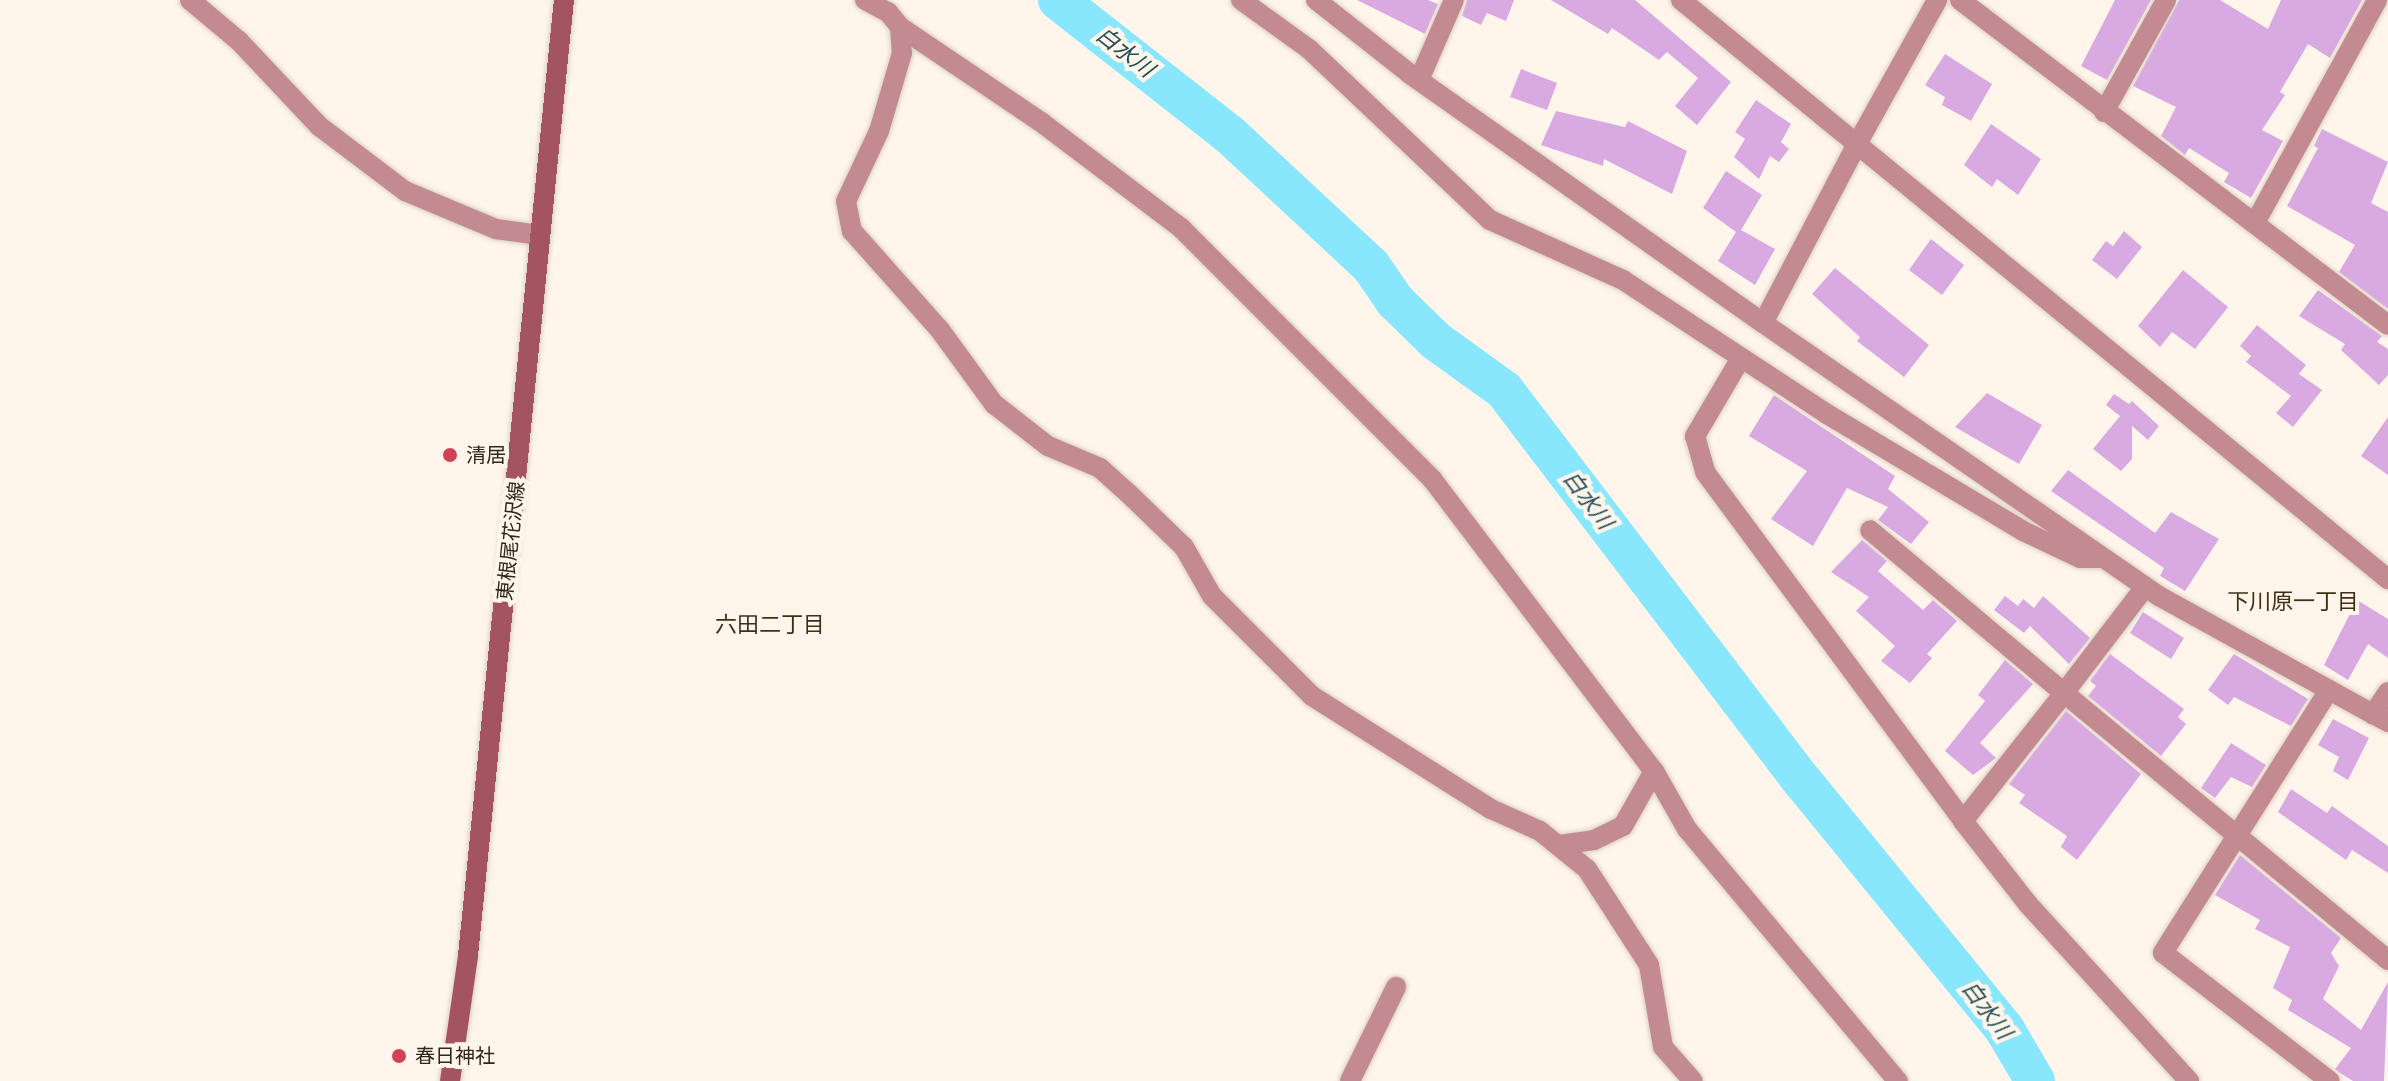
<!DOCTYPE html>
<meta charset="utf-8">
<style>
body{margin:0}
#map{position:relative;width:2388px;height:1081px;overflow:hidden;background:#fff5ea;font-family:"Public Sans","Noto Sans JP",sans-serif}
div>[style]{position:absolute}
.river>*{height:40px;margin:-20px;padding:0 20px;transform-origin:20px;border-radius:20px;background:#88e7fc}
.building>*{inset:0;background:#d9a9e2}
.roads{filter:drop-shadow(0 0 2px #dad0c5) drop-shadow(0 0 2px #dad0c5)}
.minor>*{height:20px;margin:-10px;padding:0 10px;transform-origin:10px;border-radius:10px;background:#c38a91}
.tertiary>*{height:20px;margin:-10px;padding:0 10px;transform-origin:10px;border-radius:10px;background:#c38a91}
.secondary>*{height:20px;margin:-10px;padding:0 10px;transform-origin:10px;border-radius:10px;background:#a45461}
.dots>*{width:22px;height:22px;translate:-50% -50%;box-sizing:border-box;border:4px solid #fff5ea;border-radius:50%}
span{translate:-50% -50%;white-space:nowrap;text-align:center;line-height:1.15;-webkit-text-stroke:8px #fff5ea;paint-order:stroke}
.poi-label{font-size:20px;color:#2f261c}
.left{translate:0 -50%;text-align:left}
.street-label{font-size:20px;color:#2f261c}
.water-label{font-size:22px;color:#214d56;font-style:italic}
.neighbourhood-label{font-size:22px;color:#402f18}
</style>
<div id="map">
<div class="river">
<div style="left:1058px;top:0;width:217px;rotate:38.1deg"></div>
<div style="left:1229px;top:134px;width:194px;rotate:42.9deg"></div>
<div style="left:1371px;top:266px;width:42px;rotate:55.6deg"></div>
<div style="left:1395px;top:301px;width:57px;rotate:44.3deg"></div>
<div style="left:1436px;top:341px;width:84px;rotate:35.8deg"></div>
<div style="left:1504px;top:390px;width:493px;rotate:52.7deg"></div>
<div style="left:1803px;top:782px;width:320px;rotate:50.8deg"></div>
<div style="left:2005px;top:1030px;width:59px;rotate:59.5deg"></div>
</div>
<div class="building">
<div style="clip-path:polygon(1357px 0,1428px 0,1438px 4px,1425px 34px)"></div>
<div style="clip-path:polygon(1467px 0,1514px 0,1506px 21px,1487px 13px,1481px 25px,1462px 16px)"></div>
<div style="clip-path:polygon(1551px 0,1635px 0,1731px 82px,1697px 125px,1675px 106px,1698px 78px,1667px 52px,1659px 60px,1612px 28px,1608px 34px)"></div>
<div style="clip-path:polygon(2115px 0,2151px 0,2107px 80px,2081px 66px)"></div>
<div style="clip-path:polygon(2179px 0,2220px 0,2268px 29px,2281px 0,2362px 0,2330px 58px,2308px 44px,2280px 92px,2285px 95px,2262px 130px,2283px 141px,2251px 198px,2224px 182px,2229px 173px,2189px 148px,2185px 155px,2161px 136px,2176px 107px,2133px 86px)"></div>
<div style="clip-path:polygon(1945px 54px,1992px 84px,1971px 121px,1942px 105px,1945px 97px,1925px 85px)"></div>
<div style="clip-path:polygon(1521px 69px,1557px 83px,1547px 110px,1510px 97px)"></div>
<div style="clip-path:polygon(1756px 100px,1791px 124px,1781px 142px,1789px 149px,1779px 162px,1770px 156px,1759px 179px,1734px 157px,1745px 139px,1735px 132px)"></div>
<div style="clip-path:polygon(1556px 111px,1625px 127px,1628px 121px,1687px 151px,1672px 194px,1604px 159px,1603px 166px,1541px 145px)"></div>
<div style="clip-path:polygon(1991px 124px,2041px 159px,2018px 195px,1997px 179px,1992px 187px,1964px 165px)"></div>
<div style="clip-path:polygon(2322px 129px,2388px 162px,2371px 203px,2388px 212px,2388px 309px,2339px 272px,2355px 245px,2287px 206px,2318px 148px,2314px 146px)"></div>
<div style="clip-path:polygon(1726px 171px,1762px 195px,1741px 230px,1775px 249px,1755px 285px,1718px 261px,1736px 232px,1703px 208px)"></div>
<div style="clip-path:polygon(2124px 231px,2142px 247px,2117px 279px,2092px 260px,2106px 241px,2113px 246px)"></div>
<div style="clip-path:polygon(1931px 239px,1964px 265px,1942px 295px,1909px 270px)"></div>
<div style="clip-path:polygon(1835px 268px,1929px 345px,1904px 377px,1857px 341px,1860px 337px,1812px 294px)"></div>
<div style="clip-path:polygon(2183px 270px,2228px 307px,2195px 349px,2172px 332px,2160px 347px,2138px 326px)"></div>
<div style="clip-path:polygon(2318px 290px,2382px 336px,2377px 342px,2388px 349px,2388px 375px,2379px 385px,2341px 350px,2345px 344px,2299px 316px)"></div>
<div style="clip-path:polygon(2257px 325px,2306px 365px,2299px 374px,2322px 390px,2293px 427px,2276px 413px,2291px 396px,2246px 362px,2251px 356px,2240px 346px)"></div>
<div style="clip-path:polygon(1987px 393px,2042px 425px,2019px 464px,1955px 427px)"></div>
<div style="clip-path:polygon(2114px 394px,2129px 404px,2132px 401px,2159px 426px,2148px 440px,2132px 426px,2132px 459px,2121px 471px,2093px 449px,2120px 416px,2106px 405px)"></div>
<div style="clip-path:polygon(1774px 395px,1895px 476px,1888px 489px,1929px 522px,1911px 544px,1878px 520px,1888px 507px,1847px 488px,1813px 546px,1771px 519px,1807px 471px,1749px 436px)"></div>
<div style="clip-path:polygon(2388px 417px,2388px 475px,2361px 456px)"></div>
<div style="clip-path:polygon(2068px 470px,2155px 533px,2171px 512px,2219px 539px,2185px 591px,2160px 576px,2164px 568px,2051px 491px)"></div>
<div style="clip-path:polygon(1862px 540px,1887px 561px,1878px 571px,1923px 610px,1933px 600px,1957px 621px,1927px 654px,1932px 658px,1910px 683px,1881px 661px,1895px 646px,1856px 611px,1869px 597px,1831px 572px)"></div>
<div style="clip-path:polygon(2005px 596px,2018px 606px,2023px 599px,2034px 608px,2043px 596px,2090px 638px,2069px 664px,2030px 626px,2024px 633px,1994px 610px)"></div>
<div style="clip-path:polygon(2357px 600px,2388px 619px,2388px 658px,2368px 644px,2348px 680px,2324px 665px)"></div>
<div style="clip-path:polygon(2143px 612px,2184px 638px,2171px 659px,2130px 633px)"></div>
<div style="clip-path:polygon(2110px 654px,2184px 709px,2178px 717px,2186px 724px,2161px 756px,2088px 696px,2096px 686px,2090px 681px)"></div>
<div style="clip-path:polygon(2234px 654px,2308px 699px,2291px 726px,2234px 697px,2228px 705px,2208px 690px)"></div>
<div style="clip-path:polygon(2005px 660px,2033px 684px,1980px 743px,1996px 758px,1973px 775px,1945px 751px,1985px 701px,1978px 695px)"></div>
<div style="clip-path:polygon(2066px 711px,2141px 774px,2077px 860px,2061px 847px,2067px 836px,2019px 803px,2025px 795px,2009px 784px)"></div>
<div style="clip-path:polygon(2333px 719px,2369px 738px,2348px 780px,2333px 771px,2339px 757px,2318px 745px)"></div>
<div style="clip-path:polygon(2231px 743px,2266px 765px,2252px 787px,2231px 777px,2215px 798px,2201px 788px)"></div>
<div style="clip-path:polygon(2291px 789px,2327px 813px,2332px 806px,2388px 846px,2388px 873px,2352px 850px,2346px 860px,2278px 812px)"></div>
<div style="clip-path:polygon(2240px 855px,2341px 938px,2331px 953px,2339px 966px,2323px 999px,2361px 1030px,2388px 982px,2384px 1081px,2353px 1081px,2340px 1073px,2335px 1069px,2351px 1048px,2288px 1010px,2292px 1000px,2273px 988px,2290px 947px,2255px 929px,2260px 920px,2215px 895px)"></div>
</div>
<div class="roads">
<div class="minor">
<div style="left:190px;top:0;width:64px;rotate:39.9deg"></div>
<div style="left:239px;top:41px;width:117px;rotate:46.7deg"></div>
<div style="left:319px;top:126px;width:108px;rotate:37.1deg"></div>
<div style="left:405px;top:191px;width:99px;rotate:22.7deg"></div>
<div style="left:496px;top:229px;width:43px;rotate:7.9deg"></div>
<div style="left:865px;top:0;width:26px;rotate:28deg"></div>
<div style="left:888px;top:12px;width:19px;rotate:51deg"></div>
<div style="left:900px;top:27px;width:26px;rotate:86deg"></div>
<div style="left:902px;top:53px;width:81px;rotate:106.4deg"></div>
<div style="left:879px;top:131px;width:77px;rotate:115.2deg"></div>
<div style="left:846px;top:201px;width:31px;rotate:79deg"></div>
<div style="left:852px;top:231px;width:132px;rotate:48.4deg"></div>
<div style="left:940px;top:330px;width:92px;rotate:53.9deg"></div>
<div style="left:994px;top:404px;width:68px;rotate:37.9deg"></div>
<div style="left:1048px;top:446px;width:56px;rotate:22.9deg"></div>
<div style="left:1100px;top:468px;width:38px;rotate:42deg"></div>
<div style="left:1128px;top:493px;width:78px;rotate:44deg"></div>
<div style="left:1184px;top:547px;width:56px;rotate:60.3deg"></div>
<div style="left:1212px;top:596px;width:141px;rotate:45deg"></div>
<div style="left:1312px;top:696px;width:212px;rotate:32.3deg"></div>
<div style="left:1491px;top:809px;width:54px;rotate:24.2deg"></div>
<div style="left:1540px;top:831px;width:60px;rotate:39deg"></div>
<div style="left:1587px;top:869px;width:114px;rotate:57.1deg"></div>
<div style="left:1649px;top:965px;width:83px;rotate:80.3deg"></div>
<div style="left:1663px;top:1047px;width:45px;rotate:48.6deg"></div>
<div style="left:1241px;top:0;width:84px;rotate:35.8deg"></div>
<div style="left:1309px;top:49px;width:249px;rotate:43.4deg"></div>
<div style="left:1490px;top:220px;width:146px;rotate:24.3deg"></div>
<div style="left:1623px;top:280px;width:244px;rotate:33.3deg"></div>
<div style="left:1827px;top:414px;width:228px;rotate:30.8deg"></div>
<div style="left:2023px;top:531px;width:63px;rotate:25.3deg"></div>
<div style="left:2080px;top:558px;width:22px"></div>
<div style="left:1316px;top:0;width:120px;rotate:38.2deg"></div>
<div style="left:1410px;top:74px;width:432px;rotate:35.2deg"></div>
<div style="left:1960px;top:0;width:537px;rotate:37.21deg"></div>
<div style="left:900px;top:27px;width:170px;rotate:34deg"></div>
<div style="left:1041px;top:122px;width:176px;rotate:37.1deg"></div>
<div style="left:1181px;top:228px;width:355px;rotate:45deg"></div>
<div style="left:1432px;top:479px;width:367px;rotate:52.8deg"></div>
<div style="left:1654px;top:771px;width:67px;rotate:60.4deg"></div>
<div style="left:1687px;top:829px;width:329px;rotate:50.1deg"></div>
<div style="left:1419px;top:80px;width:87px;rotate:-66.4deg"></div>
<div style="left:2104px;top:112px;width:128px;rotate:-61deg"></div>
<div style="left:1857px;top:144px;width:202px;rotate:117.7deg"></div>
<div style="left:1763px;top:323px;width:481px;rotate:34.6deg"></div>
<div style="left:2159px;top:596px;width:244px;rotate:28.9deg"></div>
<div style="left:2255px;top:223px;width:254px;rotate:-61.3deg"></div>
<div style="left:1741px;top:358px;width:91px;rotate:120.5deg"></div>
<div style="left:1695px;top:436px;width:37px;rotate:74deg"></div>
<div style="left:1705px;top:472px;width:434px;rotate:53.5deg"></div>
<div style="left:1963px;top:821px;width:163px;rotate:-51.7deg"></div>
<div style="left:2064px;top:693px;width:253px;rotate:-140deg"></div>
<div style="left:2145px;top:587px;width:133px;rotate:127.4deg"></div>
<div style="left:2064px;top:693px;width:420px;rotate:39.5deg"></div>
<div style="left:2329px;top:690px;width:311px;rotate:122.3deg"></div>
<div style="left:2163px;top:953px;width:210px;rotate:37.5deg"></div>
<div style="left:2388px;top:692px;width:27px;rotate:124deg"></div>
<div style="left:2373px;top:714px;width:17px;rotate:28deg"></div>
<div style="left:1963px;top:821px;width:104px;rotate:52deg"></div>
<div style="left:2027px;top:903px;width:241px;rotate:47.7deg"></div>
<div style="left:1559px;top:845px;width:35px;rotate:-8deg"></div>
<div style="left:1594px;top:840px;width:32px;rotate:-26deg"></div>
<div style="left:1623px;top:826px;width:63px;rotate:-60.6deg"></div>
</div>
<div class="tertiary">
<div style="left:1681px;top:0;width:914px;rotate:39.32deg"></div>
<div style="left:1857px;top:144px;width:165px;rotate:-60.9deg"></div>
<div style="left:1350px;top:1081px;width:105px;rotate:-63.9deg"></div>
</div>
<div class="secondary">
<div style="left:450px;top:1081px;width:126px;rotate:-81.8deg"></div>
<div style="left:468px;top:956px;width:961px;rotate:-84.27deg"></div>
</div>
</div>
<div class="dots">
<div style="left:450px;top:455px;background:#d24256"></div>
<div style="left:399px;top:1056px;background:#d24256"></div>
</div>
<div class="poi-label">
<span class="left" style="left:466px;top:455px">清居</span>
<span class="left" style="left:415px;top:1056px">春日神社</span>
</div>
<div class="street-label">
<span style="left:511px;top:541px;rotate:-84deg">東根尾花沢線</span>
</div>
<div class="water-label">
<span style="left:1125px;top:52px;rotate:38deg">白水川</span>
<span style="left:1588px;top:500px;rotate:53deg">白水川</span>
<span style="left:1987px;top:1010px;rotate:53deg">白水川</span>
</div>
<div class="neighbourhood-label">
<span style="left:2293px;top:602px">下川原一丁目</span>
<span style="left:770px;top:625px">六田二丁目</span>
</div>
</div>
